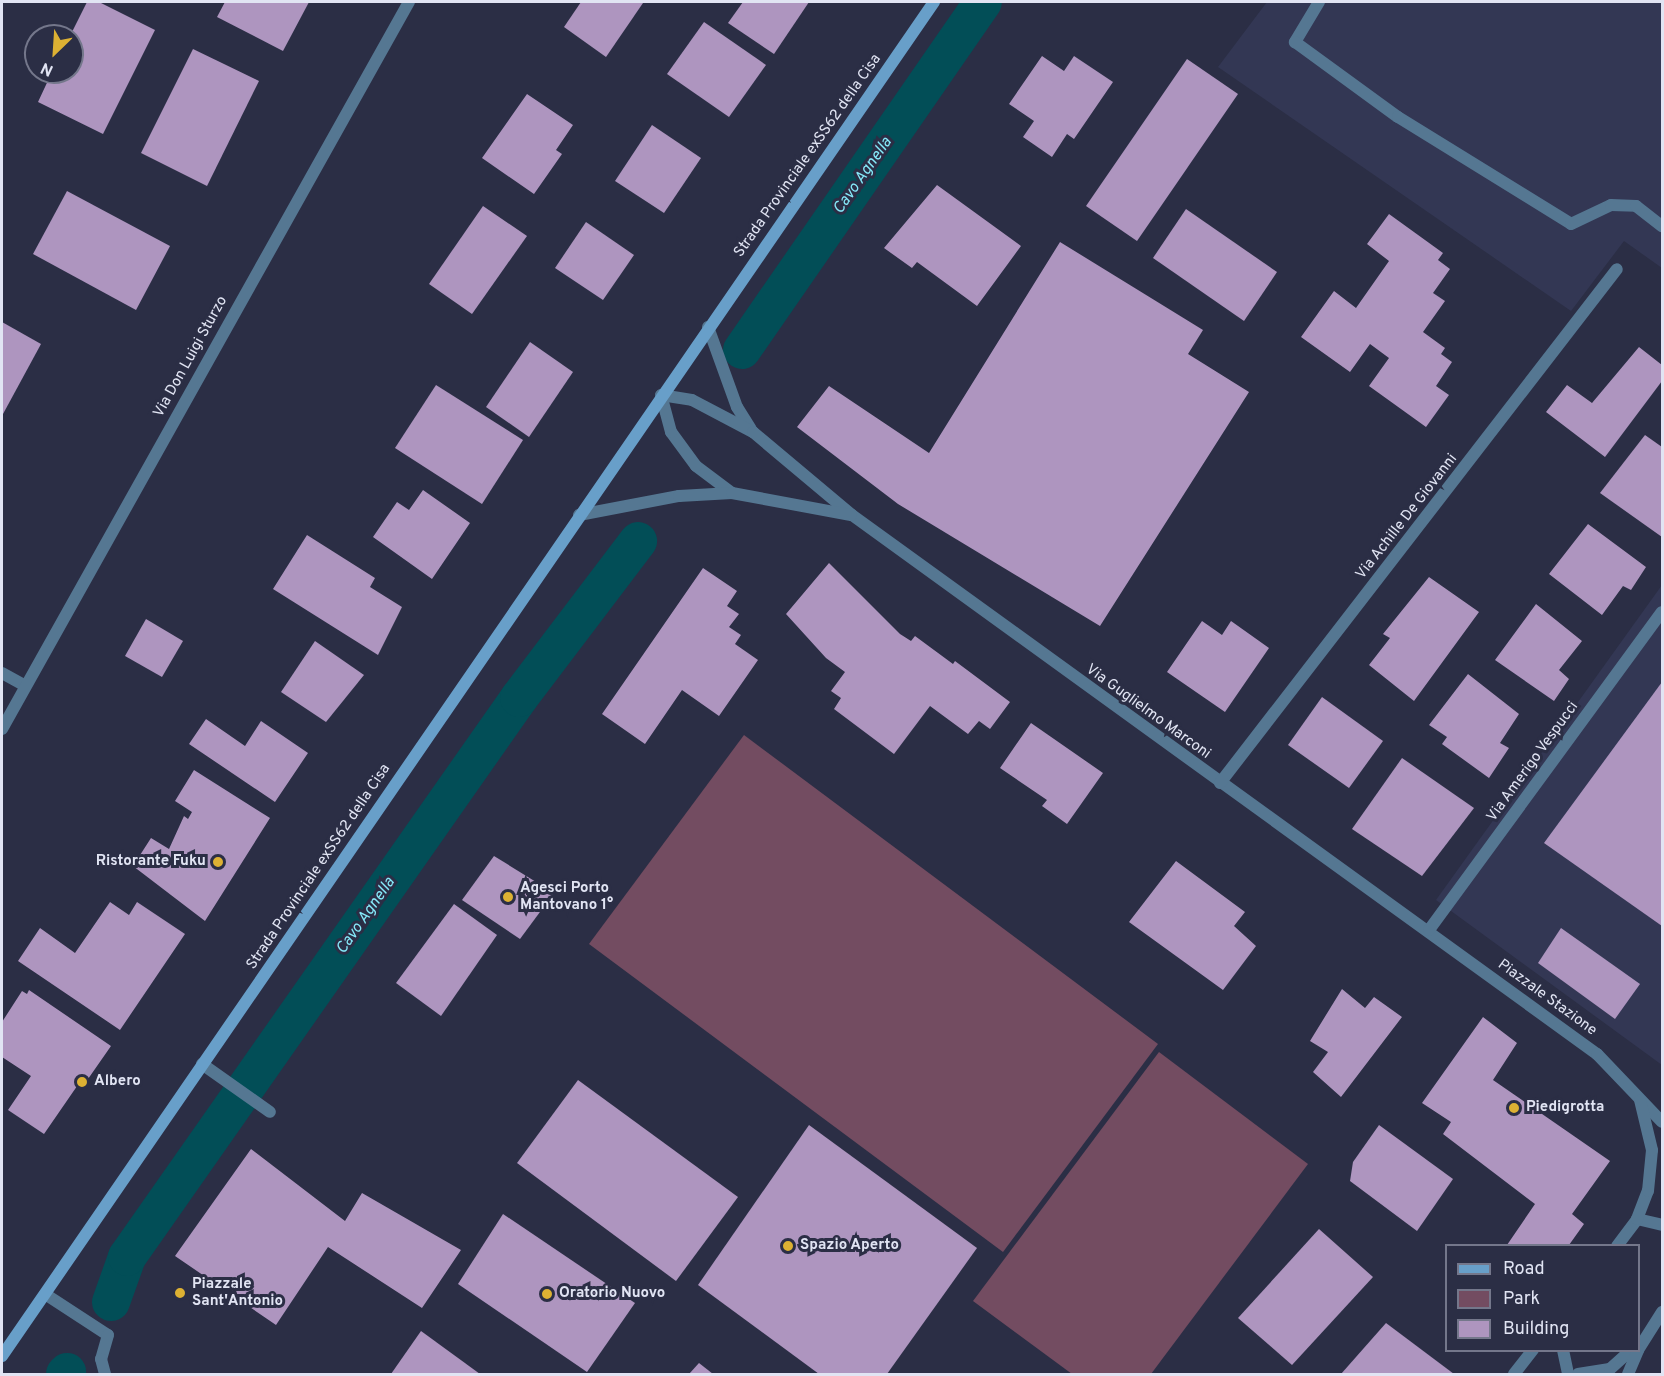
<!DOCTYPE html>
<meta charset="utf-8">
<style>
body{margin:0}
#map{position:relative;width:1664px;height:1376px;overflow:hidden;background:#2b2e45;font-family:Overpass,sans-serif}
div>[style]{position:absolute}
.built>*{inset:0;background:#333754}
.green>*{inset:0;background:#734c61}
.canal>*{height:38px;margin:-19px;padding:0 19px;transform-origin:19px;border-radius:19px;background:#024e57}
.building>*{inset:0;background:#ae95bf}
.lane>*{height:12px;margin:-6px;padding:0 6px;transform-origin:6px;border-radius:6px;background:#557792}
.street>*{height:12px;margin:-6px;padding:0 6px;transform-origin:6px;border-radius:6px;background:#557792}
.secondary>*{height:12px;margin:-6px;padding:0 6px;transform-origin:6px;border-radius:6px;background:#689fc9}
.dots>*{width:16px;height:16px;translate:-50% -50%;box-sizing:border-box;border:3px solid #2b2e45;border-radius:50%}
span{translate:-50% -50%;white-space:nowrap;text-align:center;line-height:1.15;-webkit-text-stroke:6px #2b2e45;paint-order:stroke}
.street-label{font-size:15px;color:#e1e4f3}
.poi-label{font-size:15px;color:#e1e4f3;font-weight:700}
.right{translate:-100% -50%;text-align:right}
.left{translate:0 -50%;text-align:left}
.water-label{font-size:16px;color:#86eafa;font-style:italic}
.frame{position:absolute;inset:0;border:3px solid #e1e4f3;pointer-events:none}
.legend{position:absolute;left:1445px;top:1244px;width:195px;height:108px;box-sizing:border-box;background:#2b2e45;border:2px solid #74778b;margin:0;padding:8px 10px;list-style:none;font-size:18px;color:#e1e4f3}
.legend li{display:flex;align-items:center;gap:12px;height:30px}
.legend b{width:30px;border:2px solid #74778b}
.north{position:absolute;left:24px;top:24px;width:60px;height:60px;box-sizing:border-box;background:#2b2e45;border:2px solid #74778b;border-radius:50%;rotate:205deg;font-size:16px;font-weight:700;line-height:24px;text-align:center;color:#e1e4f3}
.north::after{content:'';display:block;margin:auto;width:21px;height:27px;background:#ddb133;clip-path:polygon(50% 0,100% 100%,50% 72%,0 100%)}
</style>
<div id="map">
<div class="built">
<div style="clip-path:polygon(1267px 2px,1662px 2px,1662px 268px,1624px 241px,1571px 311px,1218px 67px)"></div>
<div style="clip-path:polygon(1662px 585px,1662px 1065px,1436px 900px)"></div>
</div>
<div class="green">
<div style="clip-path:polygon(744px 735px,1158px 1044px,1003px 1252px,589px 944px)"></div>
<div style="clip-path:polygon(1159px 1052px,1308px 1164px,1151px 1374px,1072px 1374px,973px 1301px)"></div>
</div>
<div class="canal">
<div style="left:742px;top:350px;width:423px;rotate:-55.3deg"></div>
<div style="left:111px;top:1302px;width:48px;rotate:-70.4deg"></div>
<div style="left:127px;top:1257px;width:683px;rotate:-54.96deg"></div>
<div style="left:519px;top:698px;width:197px;rotate:-52.8deg"></div>
<div style="left:65px;top:1374px;width:3px;rotate:-45deg"></div>
</div>
<div class="building">
<div style="clip-path:polygon(87px 2px,99px 2px,155px 30px,103px 134px,38px 102px,52px 72px,72px 72px,70px 36px)"></div>
<div style="clip-path:polygon(225px 2px,309px 2px,283px 51px,217px 17px)"></div>
<div style="clip-path:polygon(581px 2px,641px 2px,643px 3px,606px 57px,564px 27px)"></div>
<div style="clip-path:polygon(743px 2px,809px 2px,774px 54px,728px 23px)"></div>
<div style="clip-path:polygon(704px 22px,766px 65px,729px 117px,667px 74px)"></div>
<div style="clip-path:polygon(193px 49px,259px 81px,207px 186px,141px 153px)"></div>
<div style="clip-path:polygon(1042px 56px,1064px 71px,1074px 56px,1113px 82px,1074px 139px,1067px 134px,1052px 157px,1023px 137px,1034px 121px,1009px 104px)"></div>
<div style="clip-path:polygon(1187px 59px,1238px 94px,1137px 241px,1086px 206px)"></div>
<div style="clip-path:polygon(527px 94px,573px 125px,556px 150px,562px 154px,534px 194px,482px 158px)"></div>
<div style="clip-path:polygon(652px 125px,701px 158px,664px 213px,615px 181px)"></div>
<div style="clip-path:polygon(937px 185px,1021px 246px,977px 306px,917px 262px,912px 268px,884px 248px)"></div>
<div style="clip-path:polygon(67px 191px,170px 246px,136px 310px,33px 254px)"></div>
<div style="clip-path:polygon(483px 206px,527px 236px,472px 314px,429px 284px)"></div>
<div style="clip-path:polygon(1186px 209px,1277px 272px,1244px 321px,1153px 258px)"></div>
<div style="clip-path:polygon(1389px 214px,1443px 253px,1438px 260px,1450px 269px,1433px 293px,1445px 301px,1423px 332px,1445px 348px,1441px 354px,1452px 362px,1436px 386px,1449px 395px,1426px 427px,1369px 386px,1389px 358px,1370px 344px,1350px 372px,1301px 337px,1334px 291px,1356px 308px,1389px 261px,1367px 244px)"></div>
<div style="clip-path:polygon(586px 222px,634px 255px,603px 300px,555px 268px)"></div>
<div style="clip-path:polygon(1060px 242px,1203px 330px,1188px 354px,1249px 392px,1100px 626px,898px 504px,797px 427px,829px 386px,929px 453px)"></div>
<div style="clip-path:polygon(2px 322px,41px 344px,3px 414px,2px 413px)"></div>
<div style="clip-path:polygon(530px 342px,573px 372px,529px 437px,486px 407px)"></div>
<div style="clip-path:polygon(1639px 347px,1662px 365px,1662px 381px,1605px 457px,1546px 412px,1567px 385px,1592px 403px)"></div>
<div style="clip-path:polygon(436px 385px,523px 440px,482px 504px,395px 448px)"></div>
<div style="clip-path:polygon(1645px 435px,1662px 447px,1662px 537px,1600px 493px)"></div>
<div style="clip-path:polygon(423px 490px,470px 523px,432px 579px,373px 537px,397px 502px,409px 510px)"></div>
<div style="clip-path:polygon(1588px 524px,1646px 567px,1631px 590px,1623px 586px,1602px 615px,1549px 574px)"></div>
<div style="clip-path:polygon(307px 535px,375px 578px,370px 587px,402px 607px,378px 655px,273px 589px)"></div>
<div style="clip-path:polygon(829px 563px,900px 634px,911px 641px,915px 636px,953px 664px,955px 661px,1010px 702px,990px 729px,979px 721px,968px 734px,930px 706px,894px 754px,834px 709px,841px 698px,831px 691px,845px 672px,826px 658px,786px 614px)"></div>
<div style="clip-path:polygon(703px 568px,737px 591px,727px 606px,739px 614px,729px 627px,741px 635px,735px 644px,758px 660px,719px 716px,682px 690px,645px 744px,602px 714px)"></div>
<div style="clip-path:polygon(1429px 577px,1479px 612px,1414px 701px,1369px 665px,1390px 638px,1383px 634px)"></div>
<div style="clip-path:polygon(1536px 604px,1582px 641px,1559px 670px,1569px 679px,1554px 701px,1495px 660px)"></div>
<div style="clip-path:polygon(146px 619px,183px 641px,162px 677px,125px 656px)"></div>
<div style="clip-path:polygon(1202px 621px,1222px 635px,1231px 621px,1269px 648px,1225px 712px,1167px 672px)"></div>
<div style="clip-path:polygon(315px 641px,364px 675px,326px 722px,281px 692px)"></div>
<div style="clip-path:polygon(1468px 674px,1519px 714px,1500px 743px,1509px 748px,1489px 778px,1442px 744px,1447px 737px,1429px 725px)"></div>
<div style="clip-path:polygon(1662px 682px,1662px 926px,1544px 843px)"></div>
<div style="clip-path:polygon(1322px 697px,1383px 741px,1349px 788px,1288px 745px)"></div>
<div style="clip-path:polygon(206px 719px,245px 746px,261px 721px,308px 753px,275px 802px,189px 744px)"></div>
<div style="clip-path:polygon(1031px 723px,1103px 773px,1067px 824px,1042px 806px,1047px 800px,1000px 768px)"></div>
<div style="clip-path:polygon(1402px 758px,1474px 808px,1422px 876px,1352px 829px)"></div>
<div style="clip-path:polygon(194px 770px,270px 818px,205px 921px,133px 866px,151px 838px,169px 849px,184px 816px,188px 819px,192px 812px,175px 801px)"></div>
<div style="clip-path:polygon(494px 856px,554px 893px,520px 939px,462px 900px)"></div>
<div style="clip-path:polygon(1176px 861px,1245px 912px,1234px 926px,1256px 946px,1223px 990px,1129px 922px)"></div>
<div style="clip-path:polygon(110px 902px,129px 915px,137px 902px,185px 934px,120px 1030px,18px 961px,40px 928px,75px 953px)"></div>
<div style="clip-path:polygon(454px 904px,497px 935px,441px 1016px,396px 983px)"></div>
<div style="clip-path:polygon(1561px 928px,1640px 984px,1615px 1019px,1538px 963px)"></div>
<div style="clip-path:polygon(1342px 989px,1365px 1008px,1374px 997px,1402px 1017px,1341px 1097px,1313px 1072px,1328px 1052px,1310px 1041px)"></div>
<div style="clip-path:polygon(29px 990px,111px 1046px,88px 1079px,84px 1076px,44px 1134px,8px 1110px,31px 1076px,2px 1057px,2px 1022px,22px 991px,27px 994px)"></div>
<div style="clip-path:polygon(1483px 1017px,1517px 1043px,1493px 1080px,1610px 1161px,1572px 1214px,1584px 1224px,1569px 1245px,1507px 1245px,1535px 1204px,1443px 1134px,1451px 1122px,1422px 1103px)"></div>
<div style="clip-path:polygon(578px 1080px,738px 1197px,676px 1281px,517px 1163px)"></div>
<div style="clip-path:polygon(809px 1125px,977px 1248px,887px 1374px,819px 1374px,698px 1285px)"></div>
<div style="clip-path:polygon(1379px 1125px,1453px 1179px,1417px 1231px,1350px 1181px,1353px 1162px)"></div>
<div style="clip-path:polygon(251px 1149px,345px 1221px,362px 1193px,461px 1250px,422px 1308px,328px 1247px,276px 1325px,175px 1256px)"></div>
<div style="clip-path:polygon(503px 1214px,635px 1303px,587px 1372px,458px 1284px)"></div>
<div style="clip-path:polygon(1319px 1229px,1373px 1277px,1292px 1365px,1238px 1318px)"></div>
<div style="clip-path:polygon(1386px 1323px,1454px 1374px,1341px 1374px)"></div>
<div style="clip-path:polygon(421px 1331px,480px 1374px,391px 1374px)"></div>
<div style="clip-path:polygon(699px 1363px,713px 1374px,689px 1374px)"></div>
</div>
<div class="lane">
<div style="left:1319px;top:2px;width:47px;rotate:121deg"></div>
<div style="left:1295px;top:42px;width:127px;rotate:36.1deg"></div>
<div style="left:1398px;top:117px;width:203px;rotate:31.7deg"></div>
<div style="left:1571px;top:224px;width:44px;rotate:-25.4deg"></div>
<div style="left:1611px;top:205px;width:25px;rotate:2deg"></div>
<div style="left:1636px;top:206px;width:33px;rotate:38deg"></div>
</div>
<div class="street">
<div style="left:708px;top:327px;width:85px;rotate:70.1deg"></div>
<div style="left:737px;top:407px;width:26px;rotate:58deg"></div>
<div style="left:732px;top:493px;width:45px;rotate:-143.1deg"></div>
<div style="left:696px;top:466px;width:42px;rotate:-126.3deg"></div>
<div style="left:671px;top:432px;width:38px;rotate:-105deg"></div>
<div style="left:661px;top:395px;width:31px;rotate:9deg"></div>
<div style="left:692px;top:400px;width:69px;rotate:27.7deg"></div>
<div style="left:753px;top:432px;width:129px;rotate:40deg"></div>
<div style="left:852px;top:515px;width:920px;rotate:35.89deg"></div>
<div style="left:1597px;top:1054px;width:94px;rotate:46.3deg"></div>
<div style="left:579px;top:515px;width:102px;rotate:-10.8deg"></div>
<div style="left:679px;top:496px;width:53px;rotate:-3.2deg"></div>
<div style="left:732px;top:493px;width:121px;rotate:10.5deg"></div>
<div style="left:2px;top:673px;width:26px;rotate:29deg"></div>
<div style="left:2px;top:729px;width:833px;rotate:-60.76deg"></div>
<div style="left:1220px;top:783px;width:649px;rotate:-52.32deg"></div>
<div style="left:1429px;top:930px;width:394px;rotate:-53.8deg"></div>
<div style="left:202px;top:1064px;width:83px;rotate:35.2deg"></div>
<div style="left:1637px;top:1219px;width:26px;rotate:13deg"></div>
<div style="left:1617px;top:1246px;width:34px;rotate:-53deg"></div>
<div style="left:1637px;top:1219px;width:30px;rotate:-69deg"></div>
<div style="left:1648px;top:1191px;width:41px;rotate:-84.4deg"></div>
<div style="left:1652px;top:1150px;width:51px;rotate:-103.5deg"></div>
<div style="left:45px;top:1294px;width:75px;rotate:33.1deg"></div>
<div style="left:108px;top:1335px;width:25px;rotate:106deg"></div>
<div style="left:101px;top:1359px;width:16px;rotate:75deg"></div>
<div style="left:1563px;top:1350px;width:25px;rotate:78deg"></div>
<div style="left:1638px;top:1350px;width:45px;rotate:-57.7deg"></div>
<div style="left:1514px;top:1374px;width:31px;rotate:-52deg"></div>
<div style="left:1578px;top:1374px;width:32px;rotate:-9deg"></div>
<div style="left:1610px;top:1369px;width:28px;rotate:-42deg"></div>
<div style="left:1628px;top:1374px;width:26px;rotate:-67deg"></div>
</div>
<div class="secondary">
<div style="left:2px;top:1356px;width:1644px;rotate:-55.46deg"></div>
</div>
<div class="dots">
<div style="left:218px;top:862px;background:#ddb133"></div>
<div style="left:508px;top:897px;background:#ddb133"></div>
<div style="left:82px;top:1082px;background:#ddb133"></div>
<div style="left:1514px;top:1108px;background:#ddb133"></div>
<div style="left:788px;top:1246px;background:#ddb133"></div>
<div style="left:180px;top:1293px;background:#ddb133"></div>
<div style="left:547px;top:1294px;background:#ddb133"></div>
</div>
<div class="street-label">
<span style="left:808px;top:156px;rotate:-55deg">Strada Provinciale exSS62 della Cisa</span>
<span style="left:191px;top:357px;rotate:-61deg">Via Don Luigi Sturzo</span>
<span style="left:1407px;top:517px;rotate:-52deg">Via Achille De Giovanni</span>
<span style="left:1148px;top:712px;rotate:36deg">Via Guglielmo Marconi</span>
<span style="left:1533px;top:762px;rotate:-54deg">Via Amerigo Vespucci</span>
<span style="left:319px;top:867px;rotate:-56deg">Strada Provinciale exSS62 della Cisa</span>
<span style="left:1547px;top:998px;rotate:36deg">Piazzale Stazione</span>
</div>
<div class="poi-label">
<span class="right" style="left:206px;top:862px">Ristorante Fuku</span>
<span class="left" style="left:520px;top:897px">Agesci Porto<br>Mantovano 1°</span>
<span class="left" style="left:94px;top:1082px">Albero</span>
<span class="left" style="left:1526px;top:1108px">Piedigrotta</span>
<span class="left" style="left:800px;top:1246px">Spazio Aperto</span>
<span class="left" style="left:192px;top:1293px">Piazzale<br>Sant'Antonio</span>
<span class="left" style="left:559px;top:1294px">Oratorio Nuovo</span>
</div>
<div class="water-label">
<span style="left:863px;top:176px;rotate:-55deg">Cavo Agnella</span>
<span style="left:366px;top:916px;rotate:-55deg">Cavo Agnella</span>
</div>
<div class="frame"></div>
<ul class="legend">
<li><b style="height:8px;background:#689fc9"></b>Road</li>
<li><b style="height:16px;background:#734c61"></b>Park</li>
<li><b style="height:16px;background:#ae95bf"></b>Building</li>
</ul>
<div class="north">N</div>
</div>
